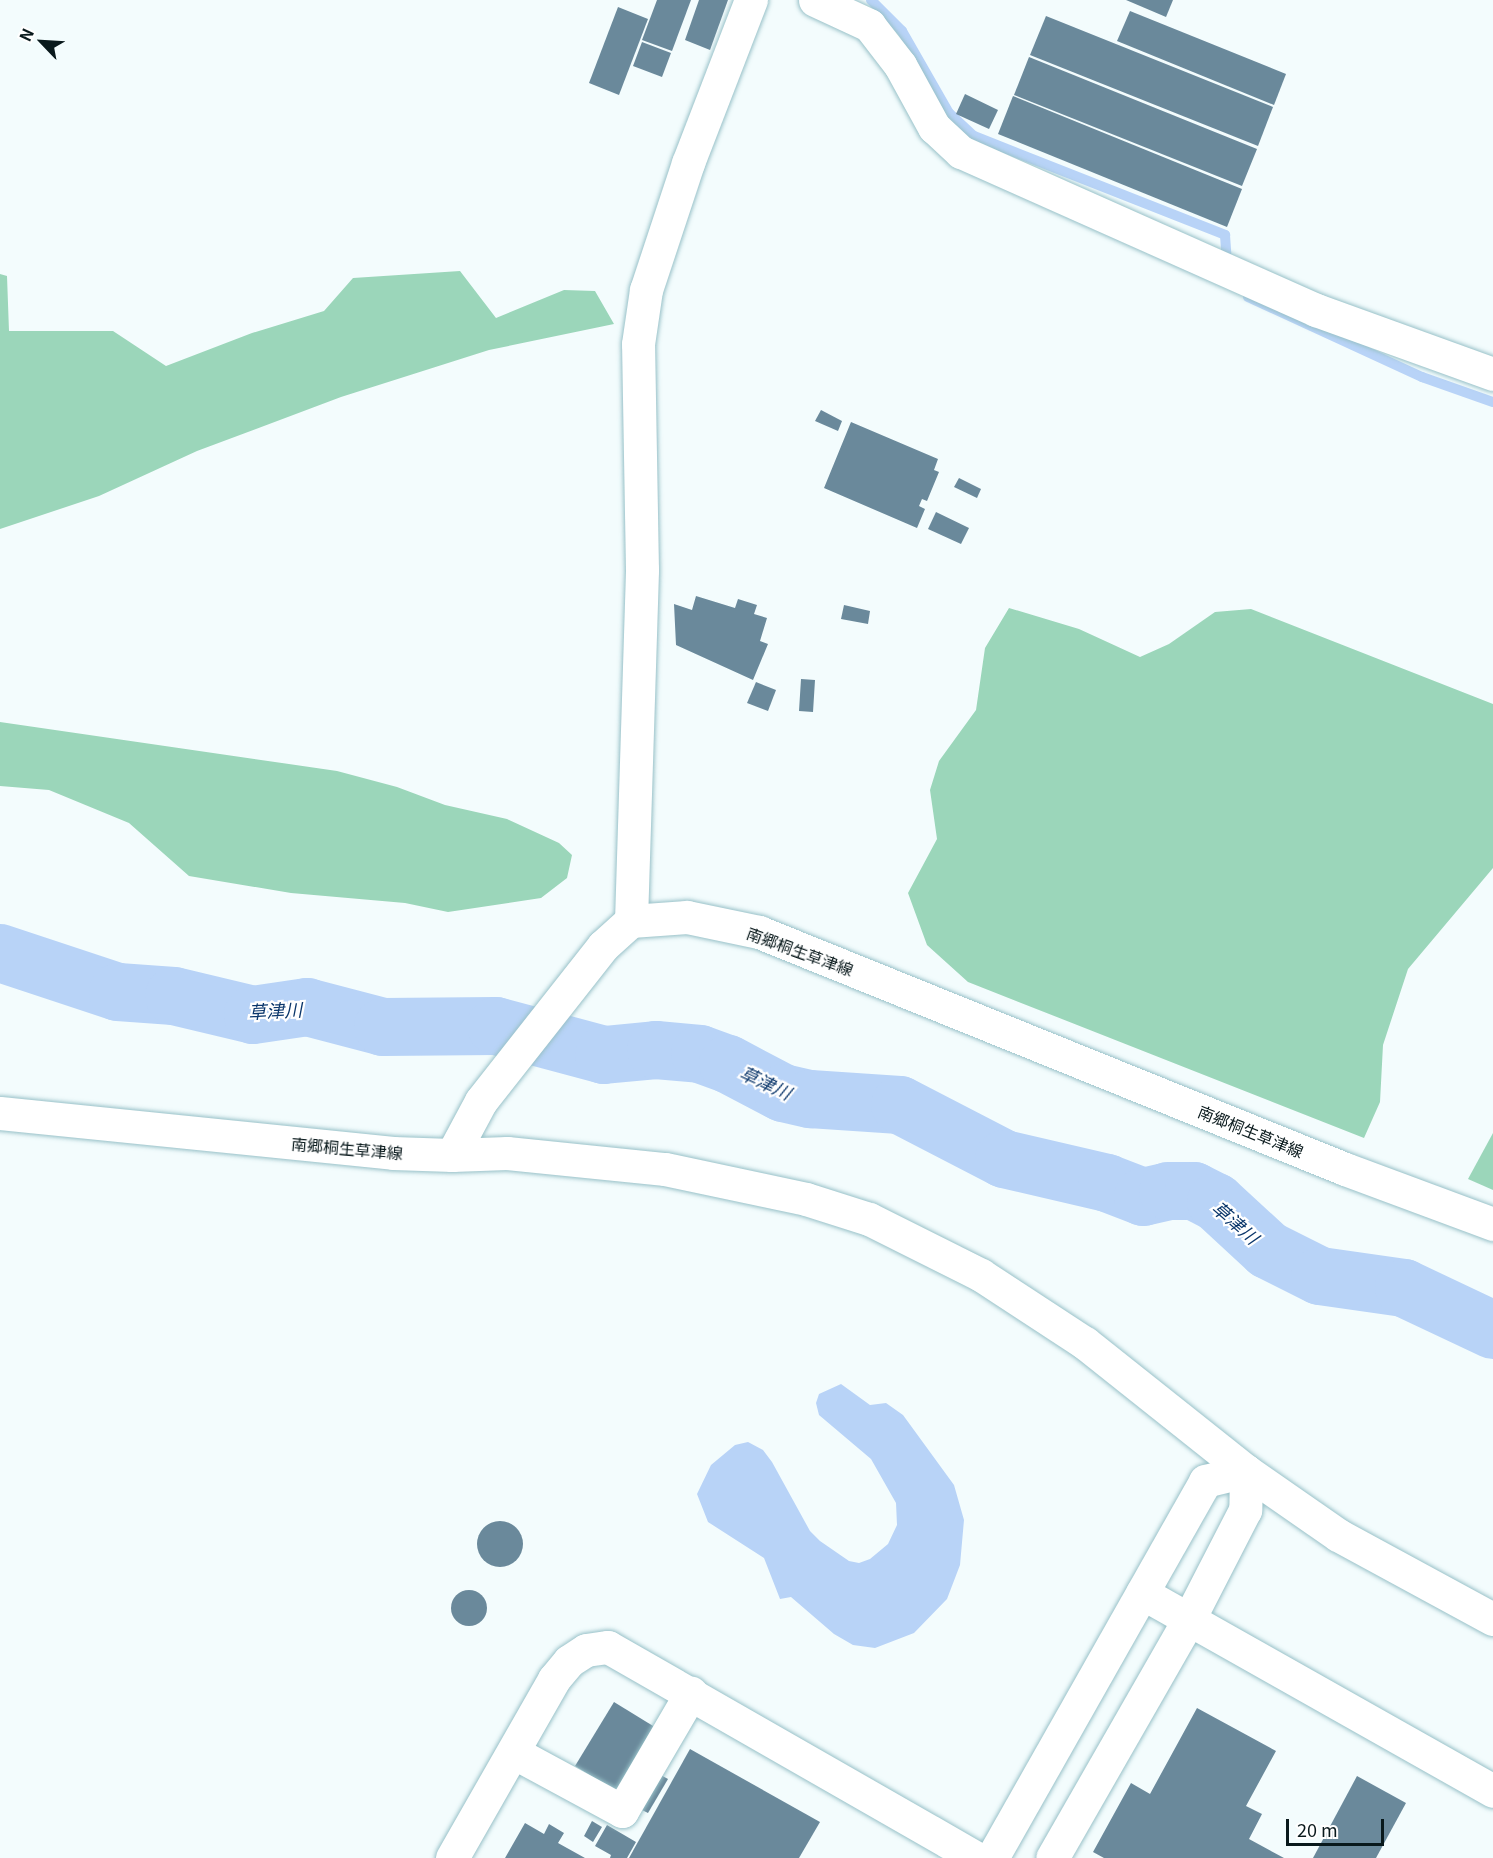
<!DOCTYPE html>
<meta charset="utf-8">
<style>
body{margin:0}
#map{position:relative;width:1493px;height:1858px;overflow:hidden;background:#f3fcfd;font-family:Georgia,"Noto Sans JP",serif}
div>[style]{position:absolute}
.green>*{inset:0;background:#9bd6ba}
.water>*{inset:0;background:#b8d3f7}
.stream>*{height:10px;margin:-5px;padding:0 5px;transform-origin:5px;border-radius:5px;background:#b8d3f7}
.river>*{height:58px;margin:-29px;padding:0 29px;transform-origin:29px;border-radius:29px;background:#b8d3f7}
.building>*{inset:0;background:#6a899b}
.round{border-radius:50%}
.roads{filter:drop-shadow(0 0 2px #98c1c8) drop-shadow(0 0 2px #98c1c8)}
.minor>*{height:33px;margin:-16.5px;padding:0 16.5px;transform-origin:16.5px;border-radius:16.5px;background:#fff}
.major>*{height:33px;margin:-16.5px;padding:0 16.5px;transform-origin:16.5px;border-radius:16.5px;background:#fff}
span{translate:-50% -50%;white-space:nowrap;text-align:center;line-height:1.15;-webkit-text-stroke:4.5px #fff;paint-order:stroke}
.street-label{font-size:16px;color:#09191c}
.water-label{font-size:18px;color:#0a366b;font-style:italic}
.north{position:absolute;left:12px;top:12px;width:60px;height:60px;-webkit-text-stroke:4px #fff;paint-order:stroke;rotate:295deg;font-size:16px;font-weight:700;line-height:24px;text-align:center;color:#09191c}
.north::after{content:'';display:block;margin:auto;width:21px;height:27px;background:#09191c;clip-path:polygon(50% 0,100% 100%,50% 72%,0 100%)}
.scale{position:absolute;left:1286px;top:1819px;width:98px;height:27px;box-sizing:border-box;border:3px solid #09191c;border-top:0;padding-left:8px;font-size:18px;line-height:21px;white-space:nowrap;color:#09191c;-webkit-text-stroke:4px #fff;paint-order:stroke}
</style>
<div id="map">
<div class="green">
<div style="clip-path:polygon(460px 271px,496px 318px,564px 290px,595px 291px,614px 324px,489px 350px,341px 397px,197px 451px,99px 496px,0 529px,0 274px,7px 276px,9px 331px,113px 331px,166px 366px,252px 333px,324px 311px,353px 278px)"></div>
<div style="clip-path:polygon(1009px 608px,1079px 629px,1140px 657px,1169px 644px,1215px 612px,1251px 609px,1493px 704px,1493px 868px,1408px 969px,1383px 1045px,1380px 1102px,1364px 1138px,968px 982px,927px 945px,908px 893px,937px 839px,930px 790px,939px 761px,976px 710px,985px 648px)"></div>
<div style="clip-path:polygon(0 722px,337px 771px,397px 787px,445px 805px,507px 819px,559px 843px,572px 855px,567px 878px,541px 898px,448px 912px,405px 903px,291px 893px,189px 876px,129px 823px,49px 790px,0 786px)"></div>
<div style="clip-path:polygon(1493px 1133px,1493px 1190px,1468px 1179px)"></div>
</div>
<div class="water">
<div style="clip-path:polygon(841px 1384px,870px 1405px,886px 1403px,903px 1415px,954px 1485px,964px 1520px,960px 1565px,947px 1599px,914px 1633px,875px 1648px,853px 1645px,834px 1634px,791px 1597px,780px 1599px,764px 1558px,708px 1522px,697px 1494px,711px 1465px,735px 1445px,748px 1442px,763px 1450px,772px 1462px,810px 1531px,820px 1541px,849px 1561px,859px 1563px,870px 1559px,888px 1544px,897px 1525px,896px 1503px,871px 1459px,819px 1415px,816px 1403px,819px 1394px)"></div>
</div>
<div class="stream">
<div style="left:871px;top:0;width:44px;rotate:45deg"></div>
<div style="left:902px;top:31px;width:95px;rotate:60.2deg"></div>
<div style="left:949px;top:113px;width:34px;rotate:43deg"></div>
<div style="left:974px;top:136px;width:270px;rotate:21.5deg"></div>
<div style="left:1225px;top:235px;width:29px;rotate:86deg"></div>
<div style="left:1248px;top:297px;width:192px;rotate:24.7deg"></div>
<div style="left:1422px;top:377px;width:75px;rotate:19.4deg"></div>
</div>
<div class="river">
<div style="left:0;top:953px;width:124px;rotate:18.3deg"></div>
<div style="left:118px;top:992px;width:56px;rotate:4.1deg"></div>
<div style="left:174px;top:996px;width:81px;rotate:13.5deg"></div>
<div style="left:253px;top:1015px;width:55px;rotate:-8.4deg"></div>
<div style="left:307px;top:1007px;width:79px;rotate:14.7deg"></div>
<div style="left:383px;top:1027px;width:113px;rotate:-0.5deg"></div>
<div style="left:496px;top:1026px;width:112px;rotate:15deg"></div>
<div style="left:604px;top:1055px;width:52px;rotate:-5.5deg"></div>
<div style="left:656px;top:1050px;width:44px;rotate:5.2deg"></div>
<div style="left:700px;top:1054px;width:30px;rotate:20deg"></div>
<div style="left:728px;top:1064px;width:62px;rotate:27.8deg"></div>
<div style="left:783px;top:1093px;width:28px;rotate:13deg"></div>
<div style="left:810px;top:1099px;width:90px;rotate:3.8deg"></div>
<div style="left:900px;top:1105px;width:117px;rotate:27.4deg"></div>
<div style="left:1004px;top:1159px;width:106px;rotate:13.1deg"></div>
<div style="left:1107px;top:1183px;width:39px;rotate:21deg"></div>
<div style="left:1143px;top:1197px;width:26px;rotate:-13deg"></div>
<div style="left:1168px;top:1191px;width:26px"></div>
<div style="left:1194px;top:1191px;width:25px;rotate:27deg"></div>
<div style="left:1216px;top:1202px;width:71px;rotate:42.7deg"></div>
<div style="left:1268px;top:1250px;width:58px;rotate:26.6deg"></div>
<div style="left:1320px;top:1276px;width:85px;rotate:8.1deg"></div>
<div style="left:1404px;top:1288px;width:98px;rotate:25.3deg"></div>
</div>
<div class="building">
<div style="clip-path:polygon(657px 0,691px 0,672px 51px,642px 40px)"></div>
<div style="clip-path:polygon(699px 0,728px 0,710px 50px,685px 40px)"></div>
<div style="clip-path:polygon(1126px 0,1173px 0,1166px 17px)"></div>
<div style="clip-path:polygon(618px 7px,648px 19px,619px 95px,589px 83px)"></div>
<div style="clip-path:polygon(1130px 11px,1286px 74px,1274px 105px,1117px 41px)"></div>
<div style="clip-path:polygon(1046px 16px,1273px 107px,1258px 146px,1030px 55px)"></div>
<div style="clip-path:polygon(642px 42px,671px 53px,662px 77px,633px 66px)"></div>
<div style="clip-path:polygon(1029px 57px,1257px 149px,1242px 186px,1014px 95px)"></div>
<div style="clip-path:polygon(965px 94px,998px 110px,989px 129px,956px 114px)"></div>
<div style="clip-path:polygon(1013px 96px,1242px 189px,1227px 227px,998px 134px)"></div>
<div style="clip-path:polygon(821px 410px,842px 421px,838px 431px,815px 421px)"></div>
<div style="clip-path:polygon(851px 422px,938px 459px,934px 470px,939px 472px,927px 501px,922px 499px,919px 506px,925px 509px,917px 528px,824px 488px)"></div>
<div style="clip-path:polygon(959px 478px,981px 489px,977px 498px,954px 487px)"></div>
<div style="clip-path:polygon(936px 512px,969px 528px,961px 544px,928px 529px)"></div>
<div style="clip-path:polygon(696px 596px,735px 608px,738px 599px,757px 605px,754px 614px,767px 618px,760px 641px,768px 644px,753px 680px,676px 645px,674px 604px,692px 610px)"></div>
<div style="clip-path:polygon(844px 605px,870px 611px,868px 624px,841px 619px)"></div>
<div style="clip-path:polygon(801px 679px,815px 680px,813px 712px,799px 711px)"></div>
<div style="clip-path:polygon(756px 682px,776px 690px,768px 711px,747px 703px)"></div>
<div class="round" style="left:477px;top:1521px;width:46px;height:46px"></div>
<div class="round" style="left:451px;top:1590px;width:36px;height:36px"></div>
<div style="clip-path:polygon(614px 1702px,658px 1729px,619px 1793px,575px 1766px)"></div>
<div style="clip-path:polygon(1197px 1708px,1276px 1751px,1246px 1806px,1262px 1814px,1249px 1839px,1284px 1858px,1104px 1858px,1093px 1852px,1131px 1783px,1150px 1794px)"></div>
<div style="clip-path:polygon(690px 1749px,820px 1822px,799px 1858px,629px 1858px)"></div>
<div style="clip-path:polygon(657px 1773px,668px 1779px,648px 1813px,638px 1808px)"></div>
<div style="clip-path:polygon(1357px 1776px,1406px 1803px,1376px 1858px,1313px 1858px)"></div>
<div style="clip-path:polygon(592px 1821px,602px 1827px,593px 1842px,584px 1836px)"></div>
<div style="clip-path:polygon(525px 1823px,544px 1834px,549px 1824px,564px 1833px,558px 1843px,585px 1858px,505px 1858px)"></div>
<div style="clip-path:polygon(607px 1825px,636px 1842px,627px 1858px,610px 1858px,611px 1855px,595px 1846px)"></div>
</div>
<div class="roads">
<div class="minor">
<div style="left:815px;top:0;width:60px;rotate:24.8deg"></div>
<div style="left:869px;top:25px;width:51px;rotate:52.2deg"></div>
<div style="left:900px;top:65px;width:71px;rotate:61.3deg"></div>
<div style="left:934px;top:127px;width:37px;rotate:43deg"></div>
<div style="left:961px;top:152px;width:389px;rotate:24deg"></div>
<div style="left:1316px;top:310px;width:188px;rotate:19.9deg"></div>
<div style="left:631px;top:921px;width:351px;rotate:-88.2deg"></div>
<div style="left:642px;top:570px;width:226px;rotate:-91deg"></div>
<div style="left:638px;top:344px;width:55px;rotate:-81.6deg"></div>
<div style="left:646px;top:290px;width:134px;rotate:-71.7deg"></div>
<div style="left:688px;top:163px;width:175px;rotate:-68.9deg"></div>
<div style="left:452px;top:1155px;width:55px;rotate:-2.1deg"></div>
<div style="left:507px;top:1153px;width:159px;rotate:5.8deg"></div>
<div style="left:665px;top:1169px;width:144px;rotate:12deg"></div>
<div style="left:806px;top:1199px;width:66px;rotate:17.6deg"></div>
<div style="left:869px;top:1219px;width:125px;rotate:26.6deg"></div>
<div style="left:981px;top:1275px;width:124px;rotate:33.2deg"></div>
<div style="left:1085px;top:1343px;width:206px;rotate:38.5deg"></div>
<div style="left:1246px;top:1471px;width:112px;rotate:34.8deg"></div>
<div style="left:1338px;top:1535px;width:176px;rotate:28.5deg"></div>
<div style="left:1142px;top:1593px;width:403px;rotate:29.4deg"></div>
<div style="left:513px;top:1752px;width:124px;rotate:28.4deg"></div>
<div style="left:622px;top:1811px;width:137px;rotate:-59.7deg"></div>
<div style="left:452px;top:1858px;width:206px;rotate:-60.3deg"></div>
<div style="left:554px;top:1679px;width:23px;rotate:-50deg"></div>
<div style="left:569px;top:1661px;width:20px;rotate:-33deg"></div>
<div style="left:586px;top:1650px;width:22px;rotate:-8deg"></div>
<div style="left:608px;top:1647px;width:424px;rotate:29.8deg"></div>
<div style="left:992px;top:1858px;width:433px;rotate:-60.5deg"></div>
<div style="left:1205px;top:1481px;width:42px;rotate:-13.7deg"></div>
<div style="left:1246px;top:1471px;width:39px;rotate:91deg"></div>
<div style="left:1245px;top:1510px;width:123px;rotate:117.2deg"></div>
<div style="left:1189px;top:1619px;width:275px;rotate:119.8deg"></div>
</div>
<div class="major">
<div style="left:0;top:1113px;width:395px;rotate:5.8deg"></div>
<div style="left:393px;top:1153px;width:59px;rotate:1.9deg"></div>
<div style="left:452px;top:1155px;width:61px;rotate:-61.8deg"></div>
<div style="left:481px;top:1101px;width:197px;rotate:-51.8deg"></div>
<div style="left:603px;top:946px;width:38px;rotate:-42deg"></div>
<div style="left:631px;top:921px;width:56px;rotate:-4.1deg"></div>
<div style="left:687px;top:917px;width:74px;rotate:11.8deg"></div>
<div style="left:759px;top:932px;width:632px;rotate:22.02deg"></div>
<div style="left:1345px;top:1169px;width:158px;rotate:20.4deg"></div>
</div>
</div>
<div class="street-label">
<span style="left:800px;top:951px;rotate:20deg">南郷桐生草津線</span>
<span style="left:1251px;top:1131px;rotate:22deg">南郷桐生草津線</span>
<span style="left:347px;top:1148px;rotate:5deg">南郷桐生草津線</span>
</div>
<div class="water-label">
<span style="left:275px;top:1010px;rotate:-3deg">草津川</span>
<span style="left:766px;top:1082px;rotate:25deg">草津川</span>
<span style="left:1236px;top:1222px;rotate:41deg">草津川</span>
</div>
<div class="north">N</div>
<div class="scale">20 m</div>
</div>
